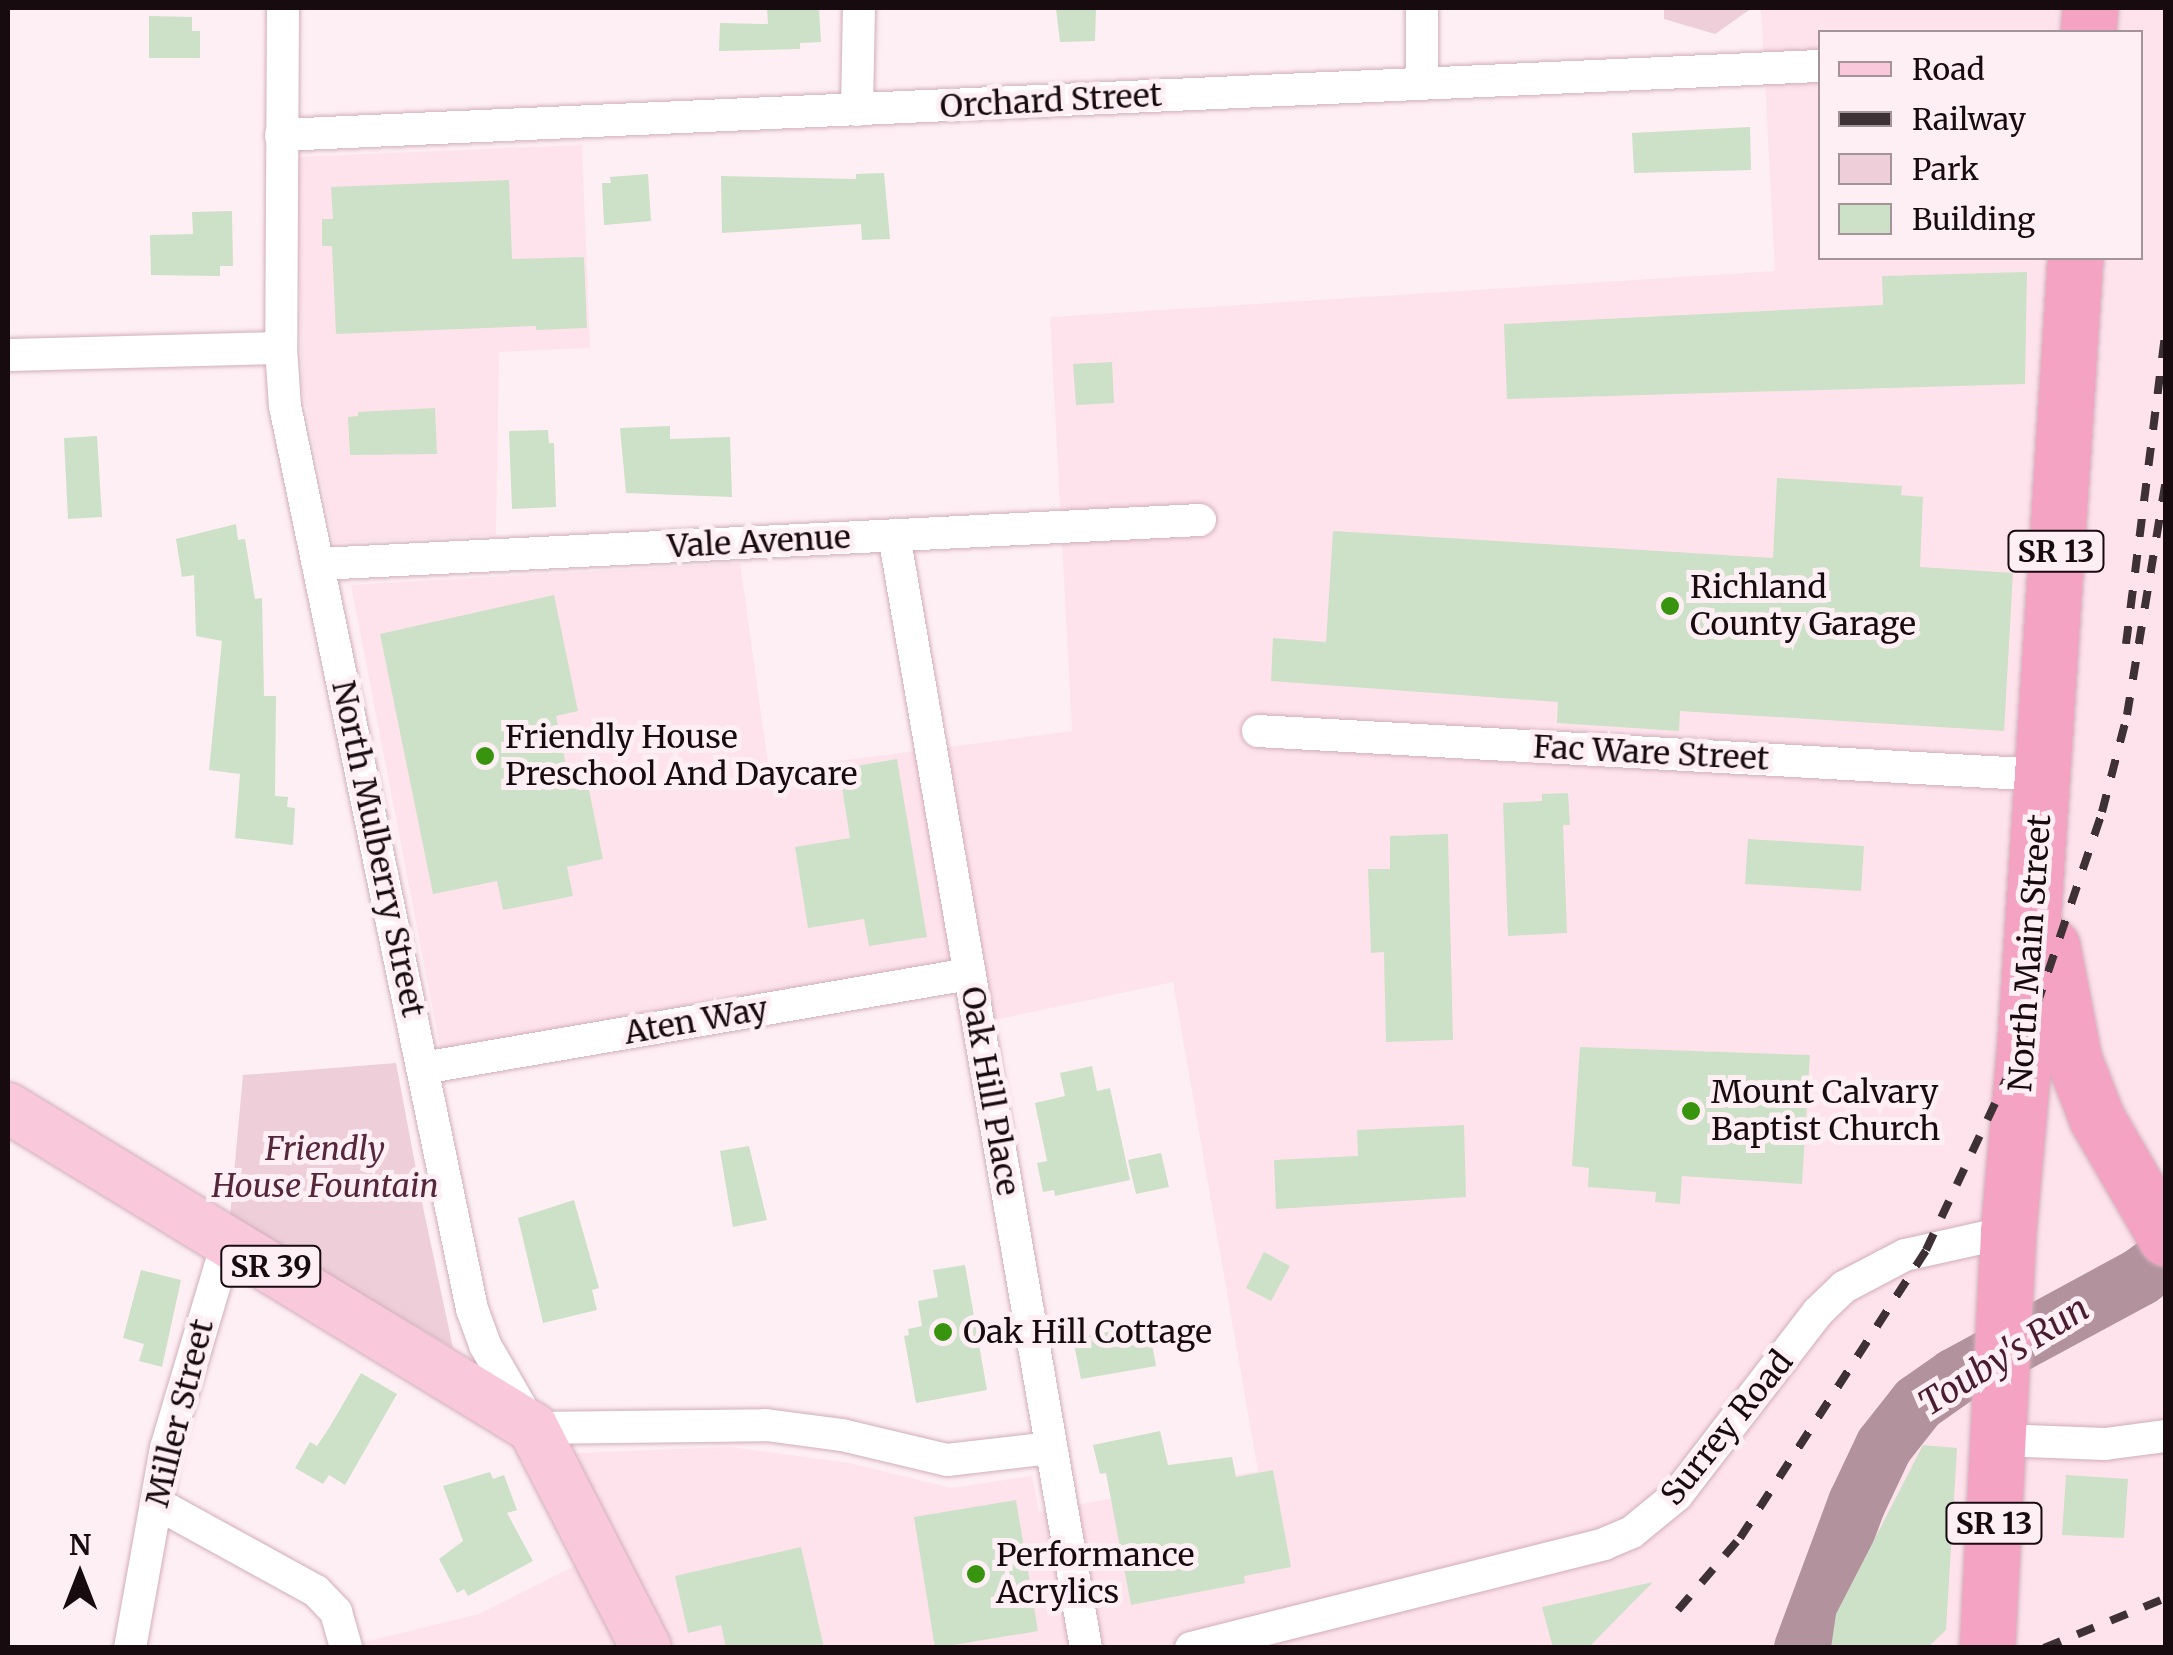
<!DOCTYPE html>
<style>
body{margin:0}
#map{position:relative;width:2173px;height:1655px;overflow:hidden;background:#feeff4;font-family:Merriweather,serif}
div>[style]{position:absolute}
.built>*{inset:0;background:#fee3ec}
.green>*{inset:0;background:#eeced9}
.river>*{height:58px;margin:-29px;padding:0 29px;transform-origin:29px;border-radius:29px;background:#b2929d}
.building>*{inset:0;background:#cce1c7}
.roads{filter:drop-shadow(0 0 2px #d1aeba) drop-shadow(0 0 2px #d1aeba)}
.street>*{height:32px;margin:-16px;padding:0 16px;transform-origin:16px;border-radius:16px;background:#fff}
.primary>*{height:50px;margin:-25px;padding:0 25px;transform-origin:25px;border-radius:25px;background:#f9c8db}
.highway>*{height:55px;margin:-27.5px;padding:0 27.5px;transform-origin:27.5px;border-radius:27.5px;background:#f5a3c3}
.rail>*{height:8px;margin-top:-4px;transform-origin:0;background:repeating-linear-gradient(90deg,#3d3136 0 18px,transparent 0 36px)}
.dots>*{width:28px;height:28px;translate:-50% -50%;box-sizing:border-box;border:5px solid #feeff4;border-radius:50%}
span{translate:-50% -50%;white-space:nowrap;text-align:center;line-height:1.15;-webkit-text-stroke:10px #feeff4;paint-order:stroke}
.shield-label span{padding:2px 8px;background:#feeff4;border:2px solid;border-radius:8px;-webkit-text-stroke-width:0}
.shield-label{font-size:30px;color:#170b10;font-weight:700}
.street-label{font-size:32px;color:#170b10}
.poi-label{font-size:32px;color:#170b10}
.left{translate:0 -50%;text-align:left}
.park-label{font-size:32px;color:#54273a;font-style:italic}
.water-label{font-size:35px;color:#491d30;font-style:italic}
.frame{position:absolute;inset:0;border:10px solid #170b10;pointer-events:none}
.legend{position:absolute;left:1818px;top:30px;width:325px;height:230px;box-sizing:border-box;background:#feeff4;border:2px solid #a29499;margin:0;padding:12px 18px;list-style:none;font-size:30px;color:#170b10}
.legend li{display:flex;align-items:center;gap:20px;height:50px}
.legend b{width:50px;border:2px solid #a29499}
.north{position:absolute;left:30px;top:1525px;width:100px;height:100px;-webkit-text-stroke:8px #feeff4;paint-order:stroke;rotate:0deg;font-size:28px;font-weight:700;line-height:40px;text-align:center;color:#170b10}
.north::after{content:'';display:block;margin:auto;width:35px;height:45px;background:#170b10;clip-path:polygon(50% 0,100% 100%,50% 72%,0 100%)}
</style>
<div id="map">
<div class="built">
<div style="clip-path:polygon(evenodd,1761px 8px,2165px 8px,2165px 1647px,340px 1648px,479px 1614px,620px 1543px,574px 1453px,730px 1447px,850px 1463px,951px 1488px,1032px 1476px,1039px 1512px,1258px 1471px,1173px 982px,995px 1020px,983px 954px,441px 1052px,351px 585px,740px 563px,769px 770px,1072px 731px,1050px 317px,1775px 271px,1761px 8px,1820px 32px,2140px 32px,2140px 258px,1820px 258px,1820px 32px)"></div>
<div style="clip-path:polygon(582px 145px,590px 348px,499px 352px,496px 535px,334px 543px,302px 387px,297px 157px)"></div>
</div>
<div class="green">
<div style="clip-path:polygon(1664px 8px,1752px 8px,1715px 34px,1664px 19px)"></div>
<div style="clip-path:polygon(396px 1063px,424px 1212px,453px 1348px,230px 1217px,243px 1075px)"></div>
</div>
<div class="river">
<div style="left:1803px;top:1648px;width:155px;rotate:-69.6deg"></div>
<div style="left:1857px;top:1503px;width:63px;rotate:-64.7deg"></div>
<div style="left:1884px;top:1446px;width:55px;rotate:-51.7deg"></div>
<div style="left:1918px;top:1403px;width:45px;rotate:-35.1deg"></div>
<div style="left:1955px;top:1377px;width:210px;rotate:-28.4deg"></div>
<div style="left:2140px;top:1277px;width:32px;rotate:-36deg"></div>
</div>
<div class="building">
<div style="clip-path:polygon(767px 8px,819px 8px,821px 42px,800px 43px,800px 49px,719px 51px,720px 23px,768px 24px)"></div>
<div style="clip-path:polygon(1056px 8px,1096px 8px,1095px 41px,1060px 42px)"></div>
<div style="clip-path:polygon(149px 16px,192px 17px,192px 31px,200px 31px,200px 58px,149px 58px)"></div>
<div style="clip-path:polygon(1750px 127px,1751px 170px,1634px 173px,1632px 133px)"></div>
<div style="clip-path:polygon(884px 173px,890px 239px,862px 240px,861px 224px,722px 233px,721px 176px,856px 179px,856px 174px)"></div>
<div style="clip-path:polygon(648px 174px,651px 221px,604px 225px,602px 183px,611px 183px,610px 177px)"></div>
<div style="clip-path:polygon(509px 180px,512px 259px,584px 257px,587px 328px,536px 330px,536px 326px,336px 334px,332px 246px,322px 246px,322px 219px,333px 219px,331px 187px)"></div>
<div style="clip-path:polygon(232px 211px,233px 266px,220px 266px,220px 276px,151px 275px,150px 235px,193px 234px,192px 212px)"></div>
<div style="clip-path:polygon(2027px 272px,2025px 384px,1507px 399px,1504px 324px,1883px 305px,1882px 276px)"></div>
<div style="clip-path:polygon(1112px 362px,1114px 403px,1076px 405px,1073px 364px)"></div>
<div style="clip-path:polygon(435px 408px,437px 454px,350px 455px,348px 417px,358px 416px,358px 412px)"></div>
<div style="clip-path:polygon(670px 426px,670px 439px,730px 437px,732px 497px,626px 493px,620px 428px)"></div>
<div style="clip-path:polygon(548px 430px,549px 443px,554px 443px,556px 507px,512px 509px,509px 431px)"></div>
<div style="clip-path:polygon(97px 436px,102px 517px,68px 519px,64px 438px)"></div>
<div style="clip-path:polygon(1777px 478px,1902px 486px,1901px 495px,1923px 497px,1920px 567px,2013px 573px,2004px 731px,1680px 711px,1679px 731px,1557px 723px,1558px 702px,1271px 681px,1273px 638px,1326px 642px,1333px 531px,1773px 558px)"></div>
<div style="clip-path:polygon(236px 524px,238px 540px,245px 539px,255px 599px,262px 598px,264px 696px,276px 696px,275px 796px,288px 797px,287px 807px,295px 808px,293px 845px,235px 838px,240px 774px,209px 770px,222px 641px,196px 636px,194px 575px,182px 577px,176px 539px)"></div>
<div style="clip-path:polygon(554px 595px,578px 711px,556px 716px,571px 789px,588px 785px,603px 859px,567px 867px,573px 896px,503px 910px,497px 881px,433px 894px,380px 634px)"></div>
<div style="clip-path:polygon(897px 759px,927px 937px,869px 946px,864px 919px,808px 928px,795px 847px,850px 838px,839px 769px)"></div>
<div style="clip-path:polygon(1568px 793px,1570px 825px,1563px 825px,1567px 933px,1508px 936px,1503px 803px,1542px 801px,1542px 794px)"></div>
<div style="clip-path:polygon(1448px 834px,1453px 1040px,1386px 1042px,1384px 952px,1371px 953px,1368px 869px,1390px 869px,1390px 836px)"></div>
<div style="clip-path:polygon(1748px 839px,1864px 846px,1861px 891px,1745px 884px)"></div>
<div style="clip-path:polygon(1580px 1047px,1810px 1055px,1802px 1184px,1682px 1176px,1680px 1204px,1655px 1202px,1656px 1192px,1588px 1187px,1589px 1168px,1572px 1166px)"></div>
<div style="clip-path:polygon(1092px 1066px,1097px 1091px,1110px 1088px,1130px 1180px,1055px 1196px,1054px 1190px,1043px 1192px,1037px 1163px,1047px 1161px,1035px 1103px,1065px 1096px,1060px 1073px)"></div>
<div style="clip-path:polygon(1464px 1125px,1466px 1197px,1276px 1209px,1274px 1160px,1358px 1156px,1357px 1130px)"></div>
<div style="clip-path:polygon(749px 1146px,767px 1220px,733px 1227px,720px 1151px)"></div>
<div style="clip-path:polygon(1161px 1153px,1169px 1187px,1136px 1194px,1128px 1160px)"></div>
<div style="clip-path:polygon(574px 1200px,599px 1288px,592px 1290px,597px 1310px,543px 1323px,518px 1218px)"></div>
<div style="clip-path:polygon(1264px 1252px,1290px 1266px,1271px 1301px,1246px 1288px)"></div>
<div style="clip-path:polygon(965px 1265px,987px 1390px,916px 1403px,904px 1336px,909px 1335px,908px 1329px,922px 1326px,918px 1301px,938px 1297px,933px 1270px)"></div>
<div style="clip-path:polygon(141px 1270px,181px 1280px,162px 1367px,139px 1361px,144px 1344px,123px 1338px)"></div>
<div style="clip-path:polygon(1130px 1327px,1149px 1327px,1156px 1366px,1081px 1379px,1073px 1339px)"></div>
<div style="clip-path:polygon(361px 1373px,397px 1394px,345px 1485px,329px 1475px,323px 1484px,295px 1468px,310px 1442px,317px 1446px,329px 1428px)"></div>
<div style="clip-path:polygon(1160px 1431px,1168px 1465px,1232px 1457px,1236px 1477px,1273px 1470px,1291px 1567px,1244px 1576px,1245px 1583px,1131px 1605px,1106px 1473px,1100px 1474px,1093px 1445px)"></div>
<div style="clip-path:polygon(1923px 1445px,1957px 1448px,1946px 1630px,1927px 1648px,1831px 1648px,1836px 1614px)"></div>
<div style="clip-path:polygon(490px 1472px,493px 1479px,504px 1475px,517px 1510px,507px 1513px,533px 1561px,468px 1596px,464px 1589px,457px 1593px,439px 1559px,463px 1541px,443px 1486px)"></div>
<div style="clip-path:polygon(2066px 1475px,2128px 1479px,2124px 1538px,2062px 1535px)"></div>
<div style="clip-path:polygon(1016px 1500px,1038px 1631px,935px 1648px,914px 1517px)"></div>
<div style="clip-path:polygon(801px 1547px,824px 1648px,726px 1648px,721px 1625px,688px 1633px,675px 1576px)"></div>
<div style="clip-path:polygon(1653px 1582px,1588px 1648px,1553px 1648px,1542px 1607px)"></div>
</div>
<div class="roads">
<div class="street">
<div style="left:283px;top:8px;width:340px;rotate:90.3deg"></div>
<div style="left:281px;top:348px;width:58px;rotate:86.1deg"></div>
<div style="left:285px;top:406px;width:922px;rotate:78.3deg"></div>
<div style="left:472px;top:1309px;width:38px;rotate:70deg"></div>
<div style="left:485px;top:1345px;width:96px;rotate:60deg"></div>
<div style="left:533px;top:1428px;width:233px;rotate:-0.7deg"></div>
<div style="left:766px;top:1425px;width:77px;rotate:7.5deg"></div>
<div style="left:842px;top:1435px;width:108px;rotate:13.4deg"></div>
<div style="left:947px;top:1460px;width:105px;rotate:-6.6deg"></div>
<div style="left:1422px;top:83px;width:75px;rotate:-90deg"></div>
<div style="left:857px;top:110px;width:102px;rotate:-88.9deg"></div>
<div style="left:281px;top:135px;width:1541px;rotate:-2.57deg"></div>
<div style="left:8px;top:355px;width:273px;rotate:-1.5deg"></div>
<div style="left:894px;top:535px;width:1129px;rotate:80.21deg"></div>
<div style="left:319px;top:564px;width:882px;rotate:-2.86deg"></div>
<div style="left:1258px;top:731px;width:786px;rotate:3.21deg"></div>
<div style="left:423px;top:1068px;width:554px;rotate:-9.77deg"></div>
<div style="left:1999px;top:1440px;width:106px;rotate:2.2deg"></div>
<div style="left:2105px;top:1444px;width:62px;rotate:-7.5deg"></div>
<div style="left:156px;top:1503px;width:183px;rotate:28.8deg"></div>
<div style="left:316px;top:1591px;width:29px;rotate:46deg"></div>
<div style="left:336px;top:1612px;width:37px;rotate:74deg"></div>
<div style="left:130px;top:1648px;width:203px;rotate:-79.8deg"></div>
<div style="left:166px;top:1448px;width:217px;rotate:-73.4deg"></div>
<div style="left:1191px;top:1648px;width:426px;rotate:-14.1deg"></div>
<div style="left:1604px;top:1544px;width:30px;rotate:-23deg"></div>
<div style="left:1632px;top:1532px;width:58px;rotate:-39.4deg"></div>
<div style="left:1677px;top:1495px;width:231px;rotate:-52.4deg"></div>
<div style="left:1818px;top:1312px;width:36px;rotate:-44deg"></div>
<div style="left:1844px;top:1287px;width:69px;rotate:-27.7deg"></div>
<div style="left:1905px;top:1255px;width:106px;rotate:-12.6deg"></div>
</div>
<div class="primary">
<div style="left:8px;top:1108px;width:615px;rotate:31.36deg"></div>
<div style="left:533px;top:1428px;width:247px;rotate:62.8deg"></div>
</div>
<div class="highway">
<div style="left:2088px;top:32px;width:24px;rotate:-85deg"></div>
<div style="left:2052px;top:946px;width:116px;rotate:79.1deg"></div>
<div style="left:2074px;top:1060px;width:63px;rotate:68.7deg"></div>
<div style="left:2097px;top:1119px;width:138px;rotate:59.9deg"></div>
<div style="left:1987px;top:1648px;width:417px;rotate:-87.1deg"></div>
<div style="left:2008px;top:1232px;width:193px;rotate:-84.9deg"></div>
<div style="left:2025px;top:1040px;width:784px;rotate:-86.34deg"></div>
</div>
</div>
<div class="rail">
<div style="left:2126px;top:644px;width:318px;rotate:-82.8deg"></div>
<div style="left:1678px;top:1610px;width:95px;rotate:-49.3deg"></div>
<div style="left:1740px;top:1538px;width:343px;rotate:-57.1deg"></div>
<div style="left:1926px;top:1250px;width:232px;rotate:-64.8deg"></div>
<div style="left:2025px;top:1040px;width:241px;rotate:-71.3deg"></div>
<div style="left:2102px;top:812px;width:100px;rotate:-75.5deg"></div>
<div style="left:2127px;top:715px;width:239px;rotate:-80.6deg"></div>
<div style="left:2044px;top:1648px;width:132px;rotate:-22.3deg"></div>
</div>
<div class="dots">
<div style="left:1670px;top:606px;background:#38940e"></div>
<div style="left:485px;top:756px;background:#38940e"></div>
<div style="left:1691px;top:1111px;background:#38940e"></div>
<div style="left:943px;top:1332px;background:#38940e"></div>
<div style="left:976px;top:1574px;background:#38940e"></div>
</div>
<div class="shield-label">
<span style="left:2056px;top:551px">SR 13</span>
<span style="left:271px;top:1266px">SR 39</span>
<span style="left:1994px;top:1523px">SR 13</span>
</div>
<div class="street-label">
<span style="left:1051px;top:101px;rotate:-3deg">Orchard Street</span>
<span style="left:759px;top:542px;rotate:-3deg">Vale Avenue</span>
<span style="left:1651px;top:753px;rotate:3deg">Fac Ware Street</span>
<span style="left:378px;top:849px;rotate:78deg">North Mulberry Street</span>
<span style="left:2030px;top:953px;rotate:-86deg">North Main Street</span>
<span style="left:696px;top:1021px;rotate:-10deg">Aten Way</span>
<span style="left:990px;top:1091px;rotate:80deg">Oak Hill Place</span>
<span style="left:180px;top:1413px;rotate:-76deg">Miller Street</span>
<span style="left:1727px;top:1428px;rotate:-51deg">Surrey Road</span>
</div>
<div class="poi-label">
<span class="left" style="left:1690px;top:606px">Richland<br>County Garage</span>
<span class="left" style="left:505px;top:756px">Friendly House<br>Preschool And Daycare</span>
<span class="left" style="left:1711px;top:1111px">Mount Calvary<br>Baptist Church</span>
<span class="left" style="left:963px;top:1332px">Oak Hill Cottage</span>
<span class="left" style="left:996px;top:1574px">Performance<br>Acrylics</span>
</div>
<div class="park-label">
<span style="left:325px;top:1168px">Friendly<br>House Fountain</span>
</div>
<div class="water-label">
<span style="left:2004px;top:1356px;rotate:-32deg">Touby's Run</span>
</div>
<div class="frame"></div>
<ul class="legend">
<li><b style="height:12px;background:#f9c8db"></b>Road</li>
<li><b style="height:12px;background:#3d3136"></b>Railway</li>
<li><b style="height:28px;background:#eeced9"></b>Park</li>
<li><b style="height:28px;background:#cce1c7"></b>Building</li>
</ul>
<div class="north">N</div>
</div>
